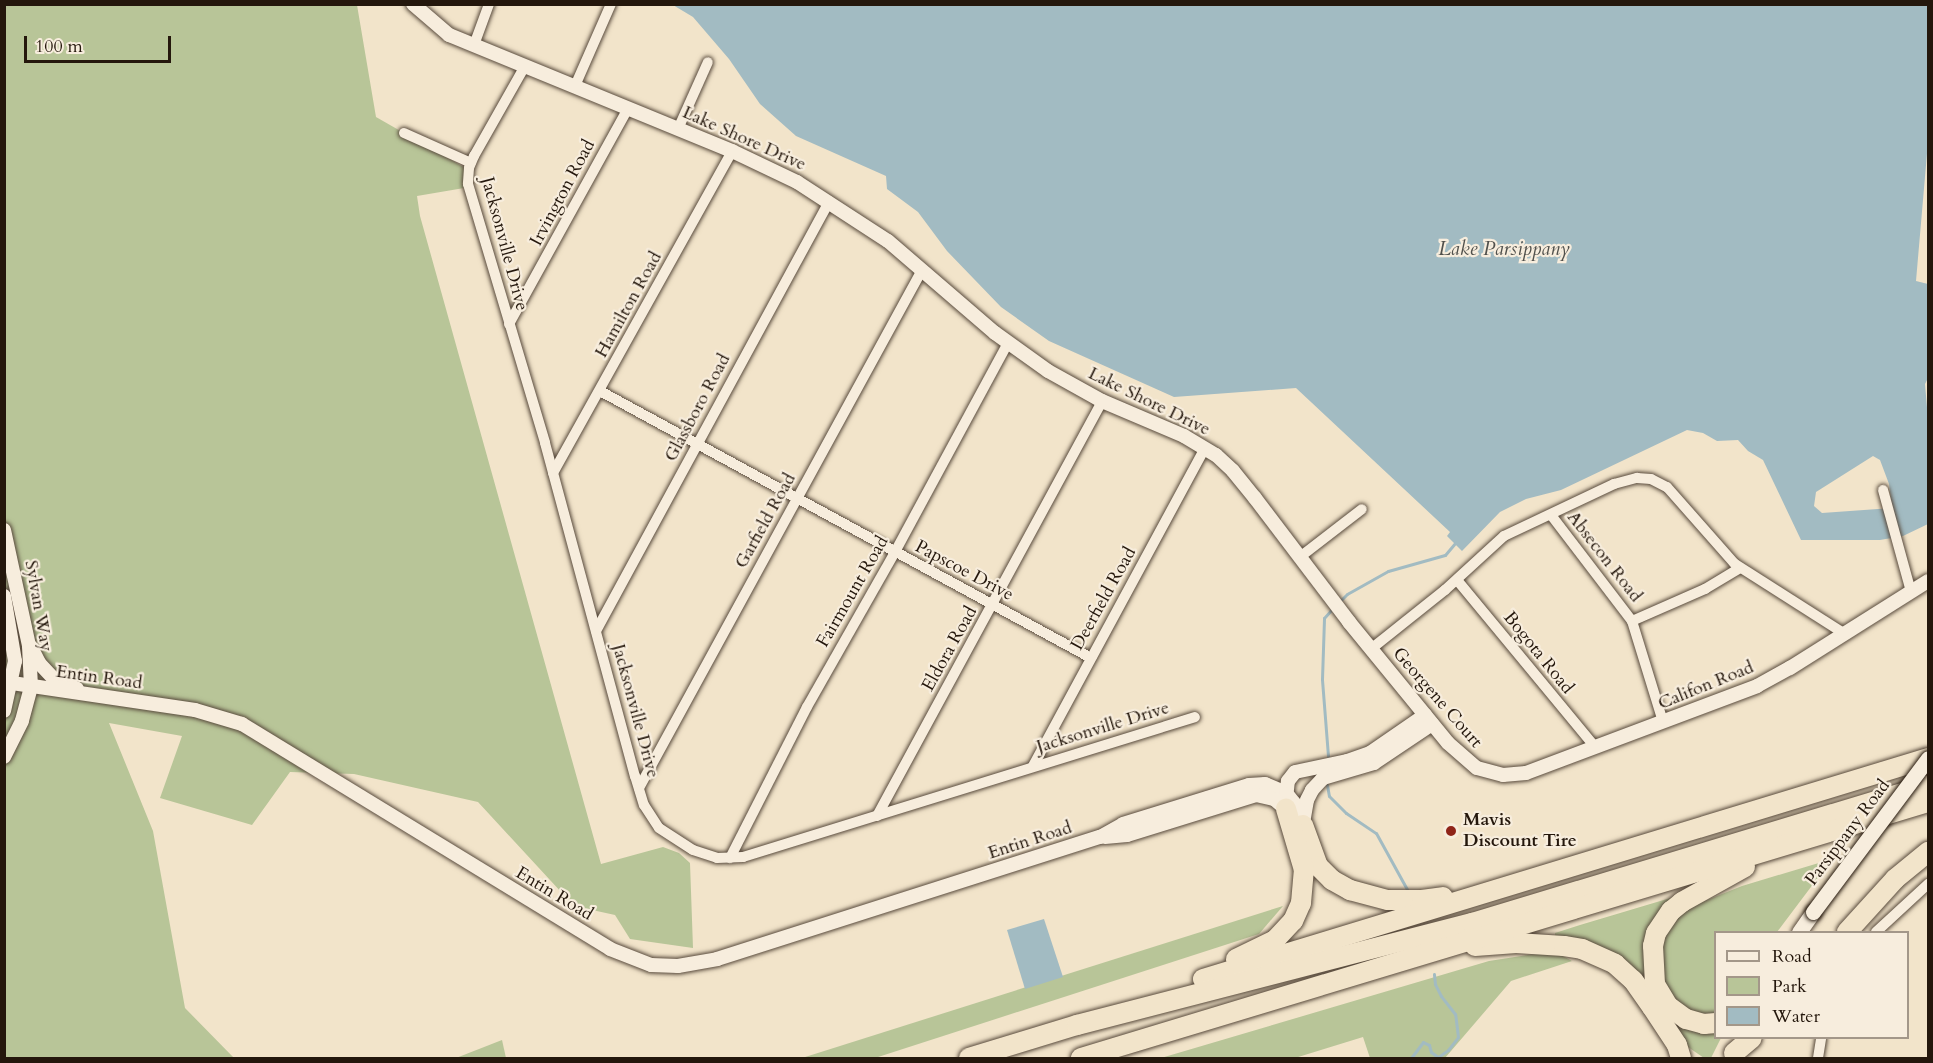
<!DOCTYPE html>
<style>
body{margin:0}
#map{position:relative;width:1933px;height:1063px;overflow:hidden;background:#f2e4ca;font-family:Cardo,serif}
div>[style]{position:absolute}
.green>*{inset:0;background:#b8c598}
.water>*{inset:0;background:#a2bbc2}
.stream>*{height:3px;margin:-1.5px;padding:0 1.5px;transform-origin:1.5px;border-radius:1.5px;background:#a2bbc2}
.roads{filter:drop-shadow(0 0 2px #584a3c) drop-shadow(0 0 2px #584a3c)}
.minor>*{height:10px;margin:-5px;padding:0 5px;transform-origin:5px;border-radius:5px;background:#f7eddd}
.tertiary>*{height:14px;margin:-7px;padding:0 7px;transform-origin:7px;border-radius:7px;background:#f7eddd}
.secondary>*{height:15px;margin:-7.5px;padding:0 7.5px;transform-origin:7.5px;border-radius:7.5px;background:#f7eddd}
.motorway>*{height:20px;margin:-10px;padding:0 10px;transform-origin:10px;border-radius:10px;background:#f2e4ca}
.bridges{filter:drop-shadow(0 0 2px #24170c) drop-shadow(0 0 2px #24170c)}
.secondary-bridge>*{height:15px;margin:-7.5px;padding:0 7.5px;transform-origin:7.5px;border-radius:7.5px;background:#f7eddd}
.dots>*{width:16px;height:16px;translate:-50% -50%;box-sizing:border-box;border:3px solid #f7eddd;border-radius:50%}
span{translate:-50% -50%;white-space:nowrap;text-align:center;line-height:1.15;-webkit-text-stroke:4.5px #f7eddd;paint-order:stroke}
.street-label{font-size:18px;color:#24170c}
.poi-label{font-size:18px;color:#24170c;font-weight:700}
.left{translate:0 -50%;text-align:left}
.water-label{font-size:20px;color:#50504c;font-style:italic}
.frame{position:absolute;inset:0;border:6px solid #24170c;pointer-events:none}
.legend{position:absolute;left:1714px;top:931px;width:195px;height:108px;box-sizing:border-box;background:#f7eddd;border:2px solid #a39789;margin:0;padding:8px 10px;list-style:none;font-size:18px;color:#24170c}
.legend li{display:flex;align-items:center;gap:12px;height:30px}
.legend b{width:30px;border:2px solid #a39789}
.scale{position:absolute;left:24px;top:36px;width:147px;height:27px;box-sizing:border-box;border:3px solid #24170c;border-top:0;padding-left:8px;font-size:18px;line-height:21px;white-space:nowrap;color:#24170c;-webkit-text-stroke:4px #f7eddd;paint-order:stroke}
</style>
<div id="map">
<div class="green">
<div style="clip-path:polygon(5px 5px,357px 5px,376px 117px,467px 169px,470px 187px,417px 196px,420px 216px,601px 864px,663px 847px,679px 853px,690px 863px,693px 948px,630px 939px,615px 915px,574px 906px,478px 802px,354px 774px,290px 772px,252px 825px,160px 798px,182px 736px,109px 723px,153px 831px,185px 1008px,234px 1058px,5px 1058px)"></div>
<div style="clip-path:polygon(1832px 859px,1777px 932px,1716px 932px,1715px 1014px,1694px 1013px,1675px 1001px,1663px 981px,1661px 943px,1674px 917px,1702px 902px,1742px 886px)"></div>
<div style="clip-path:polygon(1677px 896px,1667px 908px,1656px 995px,1715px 1028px,1716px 1038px,1721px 1038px,1711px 1058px,1704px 1058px,1688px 1047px,1638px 977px,1555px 937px,1555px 933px,1580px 925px)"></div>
<div style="clip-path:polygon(1283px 906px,1259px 934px,875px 1058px,802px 1058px)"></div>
<div style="clip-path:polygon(1554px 951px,1572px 961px,1511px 981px,1445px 1058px,1370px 1058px,1363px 1037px,1295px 1058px,1161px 1058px,1489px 961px)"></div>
<div style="clip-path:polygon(502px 1040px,506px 1058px,456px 1058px)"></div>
</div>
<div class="water">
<div style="clip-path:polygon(evenodd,673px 5px,1928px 5px,1928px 142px,1916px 281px,1928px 284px,1928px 378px,1925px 384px,1928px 419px,1928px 524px,1903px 536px,1880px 540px,1801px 540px,1763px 460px,1748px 451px,1738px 440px,1717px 441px,1703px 433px,1687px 430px,1561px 490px,1526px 499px,1500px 512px,1462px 551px,1447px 536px,1450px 532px,1296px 388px,1174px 397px,1049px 341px,1001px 307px,947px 251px,918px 212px,887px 189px,886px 176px,796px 136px,760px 104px,729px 59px,693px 17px,673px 5px,1873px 456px,1880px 460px,1889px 484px,1892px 508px,1822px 513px,1814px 506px,1816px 492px,1873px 456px)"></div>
<div style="clip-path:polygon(1044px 919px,1063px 977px,1025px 989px,1007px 930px)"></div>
</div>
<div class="stream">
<div style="left:1339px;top:602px;width:11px;rotate:-45deg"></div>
<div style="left:1347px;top:594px;width:47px;rotate:-29.3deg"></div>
<div style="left:1388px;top:571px;width:59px;rotate:-15.7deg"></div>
<div style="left:1445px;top:555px;width:16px;rotate:-50deg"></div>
<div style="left:1328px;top:756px;width:77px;rotate:-94.5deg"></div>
<div style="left:1322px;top:679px;width:61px;rotate:-88.1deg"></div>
<div style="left:1324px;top:618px;width:15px;rotate:-48deg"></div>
<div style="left:1327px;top:785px;width:11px;rotate:80deg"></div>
<div style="left:1329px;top:796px;width:24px;rotate:45deg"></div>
<div style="left:1346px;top:813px;width:36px;rotate:34deg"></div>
<div style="left:1376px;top:833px;width:68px;rotate:61.2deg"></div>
<div style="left:1411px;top:1058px;width:20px;rotate:-53deg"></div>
<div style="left:1423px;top:1042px;width:7px;rotate:27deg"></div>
<div style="left:1429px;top:1045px;width:7px;rotate:74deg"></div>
<div style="left:1431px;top:1052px;width:9px;rotate:36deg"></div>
<div style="left:1438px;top:1057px;width:12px;rotate:-35deg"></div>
<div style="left:1448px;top:1050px;width:16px;rotate:-52deg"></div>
<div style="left:1458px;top:1037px;width:23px;rotate:-97deg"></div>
<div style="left:1455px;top:1014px;width:23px;rotate:-128deg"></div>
<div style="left:1441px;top:996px;width:13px;rotate:-117deg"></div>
<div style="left:1435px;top:984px;width:10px;rotate:-96deg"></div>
</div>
<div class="roads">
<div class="minor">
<div style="left:474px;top:45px;width:44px;rotate:-69.9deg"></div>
<div style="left:525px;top:66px;width:103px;rotate:119.5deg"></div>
<div style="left:474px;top:156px;width:13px;rotate:113deg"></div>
<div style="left:469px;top:168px;width:16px;rotate:94deg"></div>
<div style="left:468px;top:184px;width:270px;rotate:73.4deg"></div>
<div style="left:545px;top:443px;width:345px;rotate:74.9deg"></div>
<div style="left:635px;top:776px;width:30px;rotate:73deg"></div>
<div style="left:644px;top:805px;width:27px;rotate:57deg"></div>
<div style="left:659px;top:828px;width:40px;rotate:32.9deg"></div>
<div style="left:693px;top:850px;width:25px;rotate:18deg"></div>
<div style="left:717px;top:858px;width:26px;rotate:-2deg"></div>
<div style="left:743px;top:857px;width:473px;rotate:-17.2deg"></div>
<div style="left:575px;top:86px;width:90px;rotate:-66.3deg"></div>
<div style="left:678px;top:129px;width:73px;rotate:-65.9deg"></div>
<div style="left:404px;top:133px;width:73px;rotate:24.1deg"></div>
<div style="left:509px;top:324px;width:247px;rotate:-61.1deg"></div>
<div style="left:600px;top:391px;width:559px;rotate:28.54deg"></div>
<div style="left:553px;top:473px;width:368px;rotate:-60.9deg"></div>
<div style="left:1883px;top:490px;width:106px;rotate:74.6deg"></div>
<div style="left:1551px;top:515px;width:133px;rotate:52.6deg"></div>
<div style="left:1632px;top:621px;width:106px;rotate:72.9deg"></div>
<div style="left:1300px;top:557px;width:78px;rotate:-37.7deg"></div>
<div style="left:1457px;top:580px;width:217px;rotate:50.4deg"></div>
<div style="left:1632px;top:621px;width:80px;rotate:-23.7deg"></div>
<div style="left:1705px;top:589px;width:41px;rotate:-31deg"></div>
<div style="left:596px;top:631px;width:489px;rotate:-61.5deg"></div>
<div style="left:1371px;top:649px;width:95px;rotate:-38.6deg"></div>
<div style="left:1445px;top:590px;width:80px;rotate:-42.5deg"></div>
<div style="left:1504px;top:536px;width:122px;rotate:-25.3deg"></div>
<div style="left:1614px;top:484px;width:24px;rotate:-15deg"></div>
<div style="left:1637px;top:478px;width:14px;rotate:4deg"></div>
<div style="left:1651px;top:479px;width:18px;rotate:27deg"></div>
<div style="left:1667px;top:487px;width:103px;rotate:48.6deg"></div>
<div style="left:1735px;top:564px;width:130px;rotate:32.5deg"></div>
<div style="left:1033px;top:766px;width:362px;rotate:-61.6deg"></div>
<div style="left:639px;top:788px;width:590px;rotate:-61.35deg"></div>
<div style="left:877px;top:816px;width:472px;rotate:-61.5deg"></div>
<div style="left:730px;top:858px;width:169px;rotate:-63deg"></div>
<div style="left:807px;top:707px;width:178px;rotate:-60.4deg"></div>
<div style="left:895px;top:552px;width:238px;rotate:-61.6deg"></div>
<div style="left:1876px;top:932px;width:71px;rotate:-42.7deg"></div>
<div style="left:1818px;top:1058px;width:20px;rotate:-81deg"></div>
</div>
<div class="tertiary">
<div style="left:413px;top:4px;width:48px;rotate:40.7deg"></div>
<div style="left:449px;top:35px;width:306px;rotate:22.3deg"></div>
<div style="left:732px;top:151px;width:72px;rotate:25.5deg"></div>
<div style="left:797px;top:182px;width:108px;rotate:33deg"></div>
<div style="left:888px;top:241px;width:141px;rotate:40.7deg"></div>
<div style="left:995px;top:333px;width:65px;rotate:35.6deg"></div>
<div style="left:1048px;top:371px;width:62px;rotate:29.1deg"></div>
<div style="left:1102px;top:401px;width:89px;rotate:23.1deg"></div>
<div style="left:1184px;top:436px;width:37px;rotate:31deg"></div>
<div style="left:1216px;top:455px;width:23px;rotate:43deg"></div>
<div style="left:1233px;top:471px;width:35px;rotate:51deg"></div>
<div style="left:1255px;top:498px;width:156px;rotate:52.8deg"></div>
<div style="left:1349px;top:622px;width:156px;rotate:50.7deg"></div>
<div style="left:1448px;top:743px;width:38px;rotate:41deg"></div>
<div style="left:1477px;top:768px;width:27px;rotate:15deg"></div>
<div style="left:1503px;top:775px;width:23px;rotate:-5deg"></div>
<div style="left:1526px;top:773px;width:247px;rotate:-20.6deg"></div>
<div style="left:1757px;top:686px;width:38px;rotate:-29deg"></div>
<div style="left:1790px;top:668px;width:163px;rotate:-32.2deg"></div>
<div style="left:4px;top:530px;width:119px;rotate:77.8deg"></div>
<div style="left:29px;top:646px;width:41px;rotate:87.2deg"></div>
<div style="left:31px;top:687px;width:35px;rotate:105deg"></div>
<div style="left:22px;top:721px;width:40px;rotate:116.6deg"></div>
<div style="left:4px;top:596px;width:66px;rotate:80.4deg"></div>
<div style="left:15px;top:661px;width:51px;rotate:102.4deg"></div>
<div style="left:31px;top:647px;width:18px;rotate:63deg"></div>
<div style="left:39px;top:663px;width:22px;rotate:47deg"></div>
<div style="left:54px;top:679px;width:25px;rotate:23deg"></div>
<div style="left:12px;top:683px;width:185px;rotate:8.4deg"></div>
<div style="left:195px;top:710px;width:49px;rotate:16.6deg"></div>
<div style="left:242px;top:724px;width:431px;rotate:31.4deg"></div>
<div style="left:610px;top:949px;width:44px;rotate:21.3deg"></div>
<div style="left:651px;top:965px;width:27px;rotate:2deg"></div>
<div style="left:678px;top:966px;width:40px;rotate:-10deg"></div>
<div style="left:717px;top:959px;width:402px;rotate:-17.7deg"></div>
<div style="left:1100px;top:837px;width:26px;rotate:-29deg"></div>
<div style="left:1123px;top:824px;width:132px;rotate:-17.2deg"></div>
<div style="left:1249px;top:785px;width:16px;rotate:-4deg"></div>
<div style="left:1265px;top:784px;width:23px;rotate:23deg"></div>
<div style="left:1286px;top:793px;width:13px;rotate:51deg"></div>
<div style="left:1294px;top:803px;width:24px;rotate:68deg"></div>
<div style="left:1286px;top:799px;width:18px;rotate:-84deg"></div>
<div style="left:1288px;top:781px;width:11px;rotate:-52deg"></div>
<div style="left:1295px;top:772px;width:53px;rotate:-11.9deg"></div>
<div style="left:1347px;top:761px;width:24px;rotate:-19deg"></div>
<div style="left:1370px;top:753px;width:67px;rotate:-34.6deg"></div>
<div style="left:1303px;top:823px;width:23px;rotate:-80deg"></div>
<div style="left:1307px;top:800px;width:11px;rotate:-63deg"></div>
<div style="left:1312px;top:790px;width:16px;rotate:-47deg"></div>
<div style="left:1323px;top:778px;width:53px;rotate:-16.4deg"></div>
<div style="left:1374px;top:763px;width:70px;rotate:-33.9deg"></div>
<div style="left:1105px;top:837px;width:22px;rotate:-5deg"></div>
<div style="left:1127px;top:835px;width:135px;rotate:-17.2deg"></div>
<div style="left:1256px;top:795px;width:18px;rotate:13deg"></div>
<div style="left:1274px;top:799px;width:16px;rotate:40deg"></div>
</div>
<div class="secondary">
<div style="left:1799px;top:932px;width:24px;rotate:-55deg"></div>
</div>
<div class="motorway">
<div style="left:1303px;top:825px;width:44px;rotate:69.9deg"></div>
<div style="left:1318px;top:866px;width:20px;rotate:45deg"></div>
<div style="left:1332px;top:880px;width:21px;rotate:29deg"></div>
<div style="left:1350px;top:890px;width:39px;rotate:15deg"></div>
<div style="left:1388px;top:900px;width:34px"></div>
<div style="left:1422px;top:900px;width:21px;rotate:-8deg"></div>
<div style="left:1847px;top:932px;width:72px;rotate:-47.8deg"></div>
<div style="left:1895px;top:879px;width:43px;rotate:-39.3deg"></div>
<div style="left:1475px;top:946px;width:41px;rotate:-4.2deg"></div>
<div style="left:1516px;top:943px;width:48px;rotate:3.6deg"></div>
<div style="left:1564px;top:946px;width:18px;rotate:9deg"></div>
<div style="left:1582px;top:949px;width:36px;rotate:24deg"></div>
<div style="left:1615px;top:964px;width:24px;rotate:42deg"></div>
<div style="left:1633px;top:980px;width:33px;rotate:55deg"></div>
<div style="left:1652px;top:1007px;width:45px;rotate:56.7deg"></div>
<div style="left:1677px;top:1045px;width:14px;rotate:73deg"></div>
<div style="left:1236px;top:959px;width:43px;rotate:-26deg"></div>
<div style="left:1275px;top:940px;width:26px;rotate:-47deg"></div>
<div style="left:1293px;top:921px;width:20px;rotate:-66deg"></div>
<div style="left:1301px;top:903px;width:33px;rotate:-85deg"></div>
<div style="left:1304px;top:870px;width:64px;rotate:-106.4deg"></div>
<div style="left:1203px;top:979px;width:758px;rotate:-16.95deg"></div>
<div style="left:1716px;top:1023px;width:12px;rotate:175deg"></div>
<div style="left:1704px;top:1024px;width:19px;rotate:-164deg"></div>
<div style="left:1686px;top:1019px;width:22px;rotate:-144deg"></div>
<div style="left:1668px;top:1006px;width:26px;rotate:-121deg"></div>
<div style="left:1655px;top:984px;width:38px;rotate:-93deg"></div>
<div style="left:1653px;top:946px;width:13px;rotate:-77deg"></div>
<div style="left:1656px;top:933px;width:27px;rotate:-56deg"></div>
<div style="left:1671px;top:911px;width:14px;rotate:-39deg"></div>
<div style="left:1682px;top:902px;width:72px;rotate:-29.1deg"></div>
<div style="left:1734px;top:1053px;width:23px;rotate:-40deg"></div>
<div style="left:969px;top:1058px;width:113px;rotate:-17deg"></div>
<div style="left:1077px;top:1025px;width:408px;rotate:-14.5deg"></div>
<div style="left:1472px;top:923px;width:476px;rotate:-16.8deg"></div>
<div style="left:1081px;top:1058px;width:885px;rotate:-16.82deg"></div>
</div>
</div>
<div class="bridges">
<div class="secondary-bridge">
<div style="left:1813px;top:912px;width:192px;rotate:-53.2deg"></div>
</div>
</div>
<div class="dots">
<div style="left:1451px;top:831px;background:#8f2418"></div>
</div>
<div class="street-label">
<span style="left:744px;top:139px;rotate:24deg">Lake Shore Drive</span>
<span style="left:563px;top:193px;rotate:-62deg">Irvington Road</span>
<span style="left:504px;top:244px;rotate:75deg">Jacksonville Drive</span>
<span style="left:629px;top:305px;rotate:-61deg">Hamilton Road</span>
<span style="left:1149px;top:402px;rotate:26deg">Lake Shore Drive</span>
<span style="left:698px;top:408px;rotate:-62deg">Glassboro Road</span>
<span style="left:766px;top:521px;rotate:-61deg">Garfield Road</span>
<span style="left:1604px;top:557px;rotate:52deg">Absecon Road</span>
<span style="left:964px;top:571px;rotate:28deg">Papscoe Drive</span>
<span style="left:853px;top:592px;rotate:-60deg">Fairmount Road</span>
<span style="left:1104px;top:599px;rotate:-61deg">Deerfield Road</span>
<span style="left:38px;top:606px;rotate:80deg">Sylvan Way</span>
<span style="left:950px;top:649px;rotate:-61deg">Eldora Road</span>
<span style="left:1538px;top:653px;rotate:51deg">Bogota Road</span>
<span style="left:99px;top:678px;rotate:8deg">Entin Road</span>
<span style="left:1706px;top:686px;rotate:-22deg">Califon Road</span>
<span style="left:1437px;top:698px;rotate:49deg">Georgene Court</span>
<span style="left:635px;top:711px;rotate:75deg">Jacksonville Drive</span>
<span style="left:1103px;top:728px;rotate:-17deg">Jacksonville Drive</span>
<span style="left:1848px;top:833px;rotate:-53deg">Parsippany Road</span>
<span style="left:1030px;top:841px;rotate:-18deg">Entin Road</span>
<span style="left:554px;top:894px;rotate:31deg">Entin Road</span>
</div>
<div class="poi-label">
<span class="left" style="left:1463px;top:831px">Mavis<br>Discount Tire</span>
</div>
<div class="water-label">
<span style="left:1504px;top:248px">Lake Parsippany</span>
</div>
<div class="frame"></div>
<ul class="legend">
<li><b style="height:8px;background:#f7eddd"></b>Road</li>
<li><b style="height:16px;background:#b8c598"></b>Park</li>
<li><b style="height:16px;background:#a2bbc2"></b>Water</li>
</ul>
<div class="scale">100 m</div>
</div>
